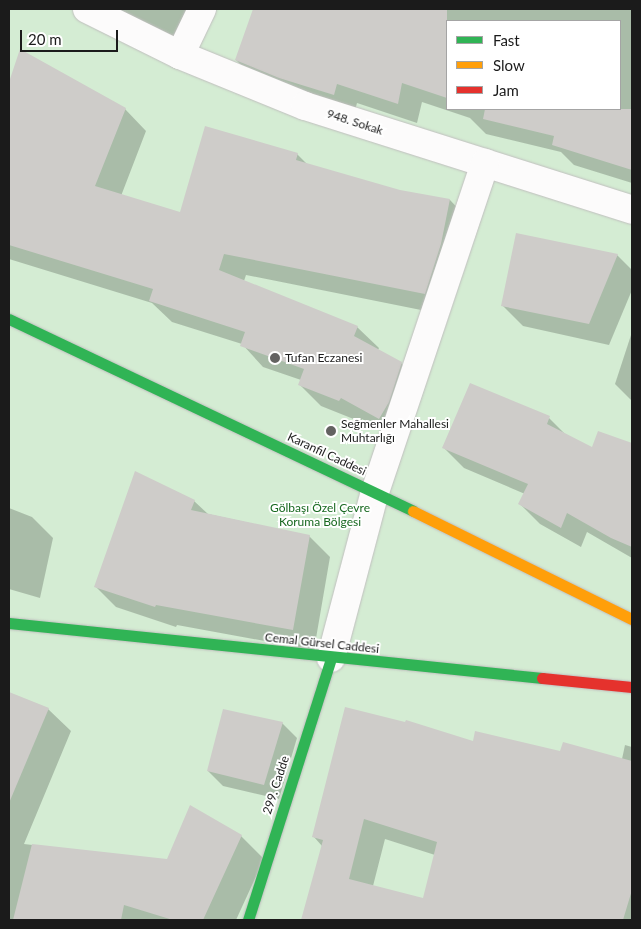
<!DOCTYPE html>
<meta charset="utf-8">
<style>
body{margin:0}
#map{position:relative;width:641px;height:929px;overflow:hidden;background:#e9e7e3;font-family:Lato,sans-serif}
div>[style]{position:absolute}
.park>*{inset:0;background:#d4ecd3}
.shadow>*{inset:0;background:#0003}
.building>*{inset:0;background:#ceccc9}
.roads{filter:drop-shadow(0 0 1px #c0bfbe) drop-shadow(0 0 1px #c0bfbe)}
.street>*{height:28px;margin:-14px;padding:0 14px;transform-origin:14px;border-radius:14px;background:#fcfbfb}
.fast>*{height:11px;margin:-5.5px;padding:0 5.5px;transform-origin:5.5px;border-radius:5.5px;background:#30b455}
.slow>*{height:11px;margin:-5.5px;padding:0 5.5px;transform-origin:5.5px;border-radius:5.5px;background:#ff9f0a}
.jam>*{height:11px;margin:-5.5px;padding:0 5.5px;transform-origin:5.5px;border-radius:5.5px;background:#e5322d}
.dots>*{width:14px;height:14px;translate:-50% -50%;box-sizing:border-box;border:2px solid #fff;border-radius:50%}
span{translate:-50% -50%;white-space:nowrap;text-align:center;line-height:1.15;-webkit-text-stroke:4px #fff;paint-order:stroke}
.street-label{font-size:12px;color:#1b1b1b}
.poi-label{font-size:12px;color:#1b1b1b}
.left{translate:0 -50%;text-align:left}
.park-label{font-size:12px;color:#186920}
.frame{position:absolute;inset:0;border:10px solid #1b1b1b;pointer-events:none}
.legend{position:absolute;left:446px;top:20px;width:175px;height:90px;box-sizing:border-box;background:#fff;border:1px solid #a4a4a4;margin:0;padding:6px 9px;list-style:none;font-size:15px;color:#1b1b1b}
.legend li{display:flex;align-items:center;gap:10px;height:25px}
.legend b{width:25px;border:1px solid #a4a4a4}
.scale{position:absolute;left:20px;top:30px;width:98px;height:22px;box-sizing:border-box;border:2px solid #1b1b1b;border-top:0;padding-left:6px;font-size:15px;line-height:18px;white-space:nowrap;color:#1b1b1b;-webkit-text-stroke:4px #fff;paint-order:stroke}
</style>
<div id="map">
<div class="park">
<div style="clip-path:polygon(evenodd,9px 9px,632px 9px,632px 920px,9px 920px,9px 9px,447px 21px,620px 21px,620px 109px,447px 109px,447px 21px)"></div>
</div>
<div class="shadow">
<div style="clip-path:polygon(113px 9px,201px 9px,181px 46px)"></div>
<div style="clip-path:polygon(evenodd,254px 9px,632px 9px,632px 183px,574px 165px,561px 152px,486px 134px,470px 118px,422px 102px,417px 123px,357px 103px,354px 114px,256px 80px,236px 60px,254px 9px,447px 21px,620px 21px,620px 109px,447px 109px,447px 21px)"></div>
<div style="clip-path:polygon(21px 51px,125px 109px,146px 131px,121px 196px,180px 214px,297px 154px,308px 165px,399px 191px,450px 200px,471px 222px,446px 315px,246px 275px,244px 281px,357px 327px,379px 348px,378px 350px,401px 363px,423px 385px,401px 440px,362px 419px,361px 422px,321px 406px,299px 384px,301px 380px,263px 367px,242px 344px,172px 322px,152px 303px,9px 259px,9px 86px)"></div>
<div style="clip-path:polygon(517px 234px,617px 255px,632px 270px,632px 290px,609px 345px,523px 326px,502px 305px)"></div>
<div style="clip-path:polygon(632px 332px,632px 401px,615px 384px)"></div>
<div style="clip-path:polygon(549px 418px,567px 436px,593px 449px,599px 432px,632px 445px,632px 558px,587px 532px,581px 547px,540px 524px,520px 504px,525px 494px,464px 468px,444px 448px)"></div>
<div style="clip-path:polygon(194px 501px,208px 514px,309px 536px,330px 557px,314px 650px,177px 625px,176px 627px,116px 607px,95px 586px)"></div>
<div style="clip-path:polygon(9px 508px,32px 517px,53px 538px,40px 598px,9px 589px)"></div>
<div style="clip-path:polygon(9px 694px,48px 709px,71px 731px,24px 844px,168px 861px,241px 836px,264px 859px,236px 920px,9px 920px)"></div>
<div style="clip-path:polygon(282px 723px,297px 738px,279px 799px,223px 786px,208px 771px)"></div>
<div style="clip-path:polygon(evenodd,473px 742px,622px 759px,625px 745px,632px 747px,632px 920px,303px 920px,322px 846px,314px 837px,473px 742px,385px 839px,435px 855px,424px 899px,373px 886px,385px 839px)"></div>
</div>
<div class="building">
<div style="clip-path:polygon(253px 9px,447px 9px,447px 98px,402px 83px,398px 104px,337px 84px,334px 95px,279px 78px,235px 60px)"></div>
<div style="clip-path:polygon(20px 49px,126px 108px,95px 186px,180px 212px,205px 126px,298px 153px,296px 160px,400px 190px,450px 199px,441px 244px,425px 294px,224px 254px,219px 270px,358px 326px,354px 336px,402px 362px,389px 402px,379px 419px,341px 398px,339px 401px,298px 385px,304px 369px,240px 346px,245px 332px,149px 301px,153px 289px,9px 245px,9px 82px)"></div>
<div style="clip-path:polygon(485px 109px,632px 109px,632px 170px,552px 145px,554px 136px,483px 119px)"></div>
<div style="clip-path:polygon(516px 233px,618px 254px,589px 324px,501px 306px)"></div>
<div style="clip-path:polygon(470px 383px,550px 416px,547px 424px,592px 447px,598px 431px,632px 443px,632px 547px,611px 538px,567px 513px,561px 528px,518px 504px,528px 484px,442px 448px)"></div>
<div style="clip-path:polygon(135px 471px,195px 500px,191px 510px,310px 535px,293px 630px,156px 605px,155px 607px,94px 587px)"></div>
<div style="clip-path:polygon(9px 692px,49px 708px,9px 803px)"></div>
<div style="clip-path:polygon(evenodd,345px 707px,405px 722px,406px 720px,473px 741px,475px 731px,560px 751px,563px 742px,632px 761px,632px 890px,623px 920px,301px 920px,323px 840px,312px 837px,345px 707px,364px 819px,437px 842px,423px 898px,349px 879px,364px 819px)"></div>
<div style="clip-path:polygon(223px 709px,283px 722px,264px 785px,207px 771px)"></div>
<div style="clip-path:polygon(190px 805px,242px 835px,203px 920px,173px 920px,124px 905px,121px 920px,13px 920px,32px 844px,167px 859px)"></div>
</div>
<div class="roads">
<div class="street">
<div style="left:87px;top:9px;width:104px;rotate:26.3deg"></div>
<div style="left:180px;top:55px;width:135px;rotate:22.2deg"></div>
<div style="left:305px;top:106px;width:343px;rotate:17.6deg"></div>
<div style="left:180px;top:55px;width:51px;rotate:-64.4deg"></div>
<div style="left:331px;top:658px;width:172px;rotate:-75.2deg"></div>
<div style="left:375px;top:492px;width:347px;rotate:-71.5deg"></div>
</div>
<div class="fast">
<div style="left:9px;top:319px;width:447px;rotate:25.4deg"></div>
<div style="left:9px;top:623px;width:536px;rotate:5.89deg"></div>
<div style="left:248px;top:920px;width:275px;rotate:-72.4deg"></div>
</div>
<div class="slow">
<div style="left:413px;top:511px;width:244px;rotate:26.3deg"></div>
</div>
<div class="jam">
<div style="left:542px;top:678px;width:90px;rotate:5.7deg"></div>
</div>
</div>
<div class="dots">
<div style="left:275px;top:358px;background:#636261"></div>
<div style="left:331px;top:431px;background:#636261"></div>
</div>
<div class="street-label">
<span style="left:355px;top:122px;rotate:18deg">948. Sokak</span>
<span style="left:327px;top:454px;rotate:25deg">Karanfil Caddesi</span>
<span style="left:322px;top:643px;rotate:6deg">Cemal Gürsel Caddesi</span>
<span style="left:276px;top:785px;rotate:-72deg">299. Cadde</span>
</div>
<div class="poi-label">
<span class="left" style="left:285px;top:358px">Tufan Eczanesi</span>
<span class="left" style="left:341px;top:431px">Seğmenler Mahallesi<br>Muhtarlığı</span>
</div>
<div class="park-label">
<span style="left:320px;top:515px">Gölbaşı Özel Çevre<br>Koruma Bölgesi</span>
</div>
<div class="frame"></div>
<ul class="legend">
<li><b style="height:6px;background:#30b455"></b>Fast</li>
<li><b style="height:6px;background:#ff9f0a"></b>Slow</li>
<li><b style="height:6px;background:#e5322d"></b>Jam</li>
</ul>
<div class="scale">20 m</div>
</div>
